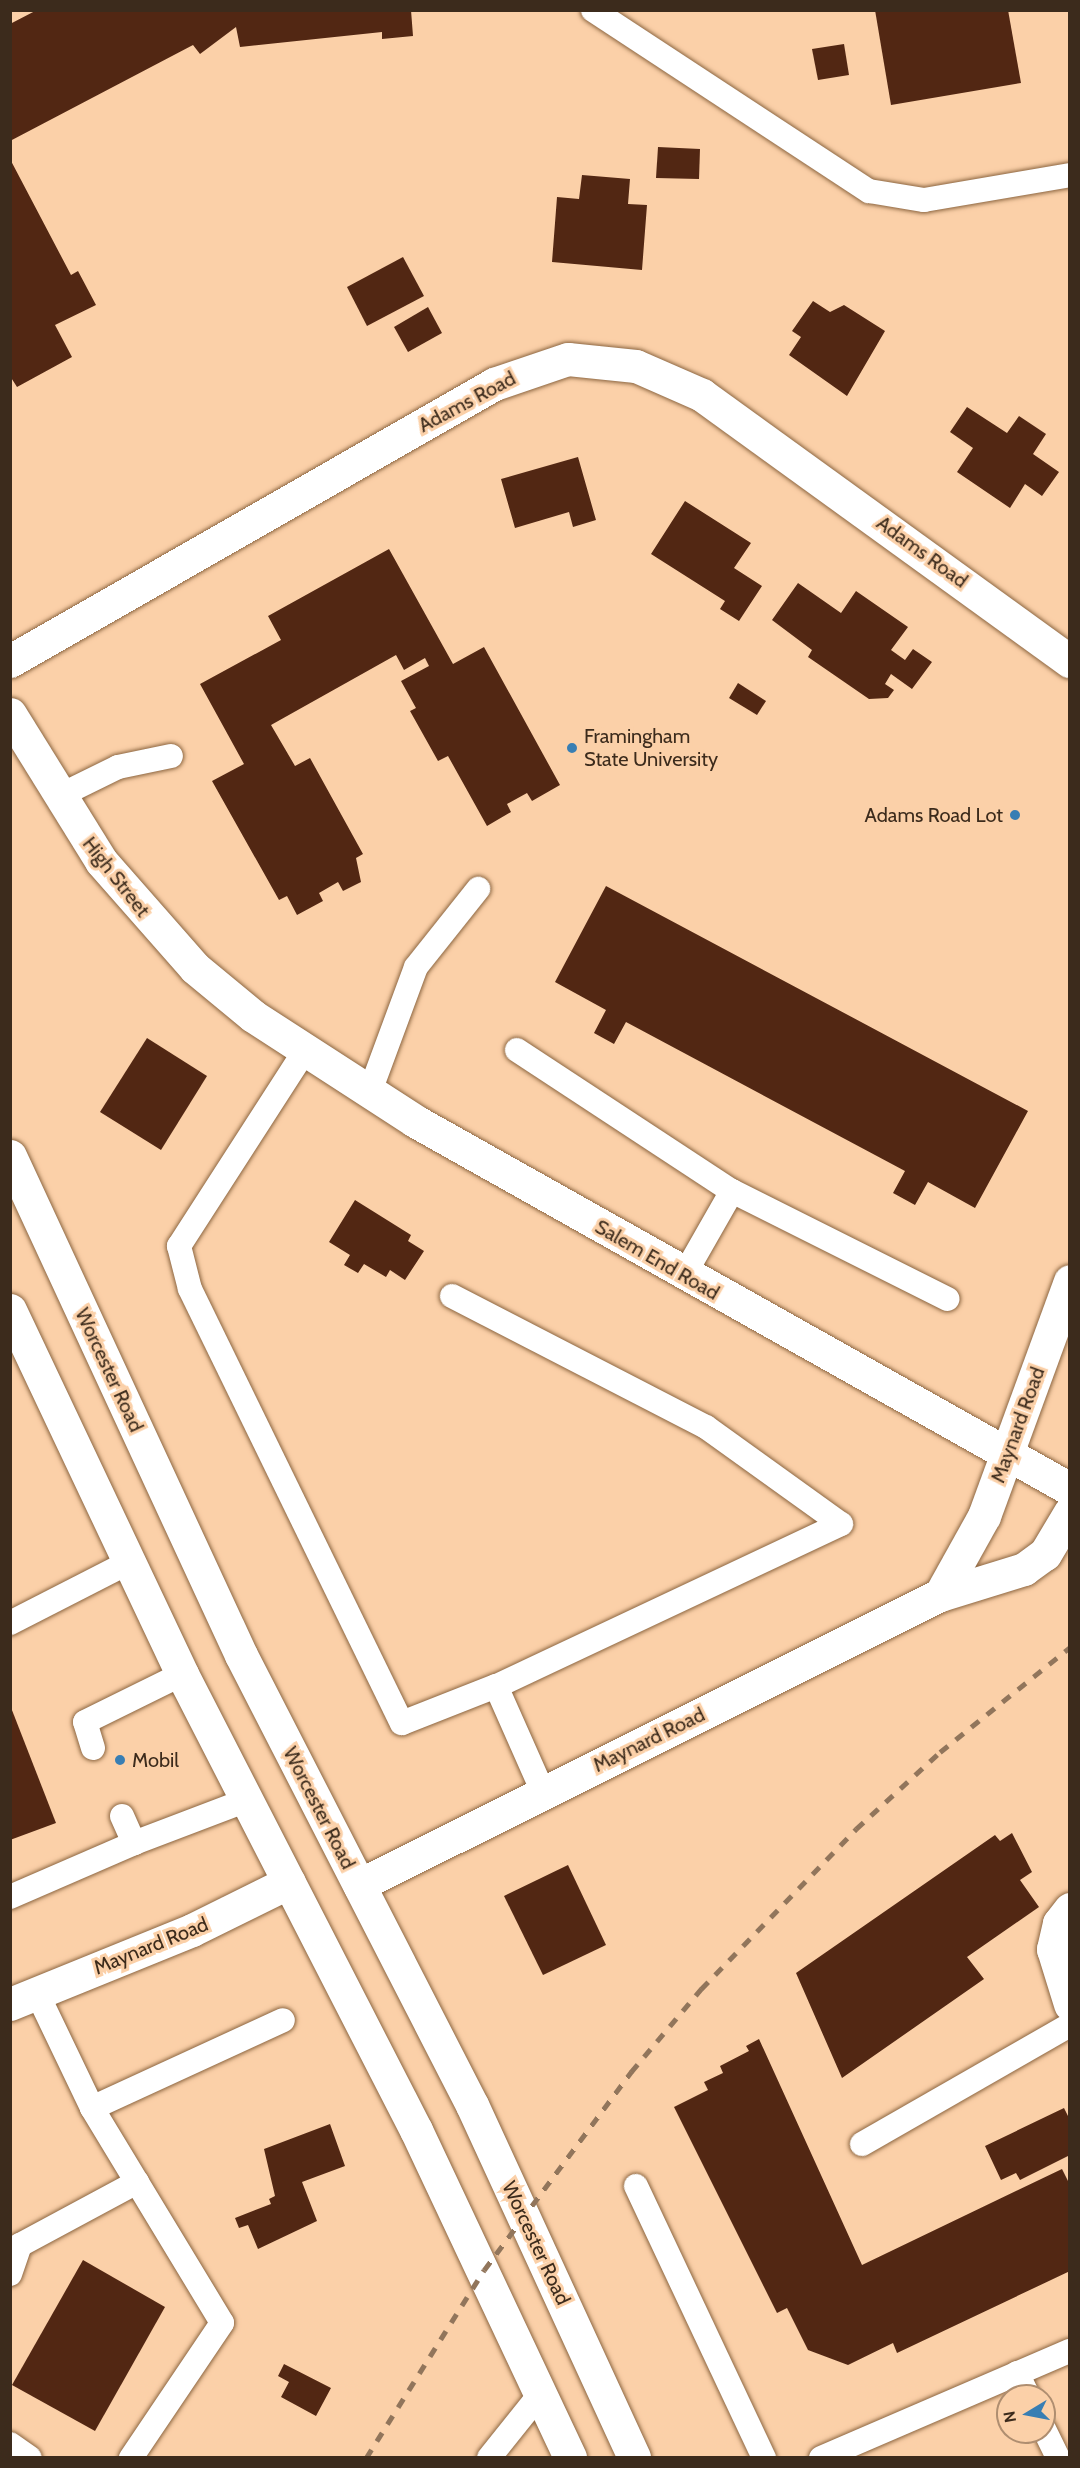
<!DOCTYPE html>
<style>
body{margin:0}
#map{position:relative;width:1080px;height:2468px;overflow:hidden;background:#fbd0a8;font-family:Cabin,sans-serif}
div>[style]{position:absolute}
.building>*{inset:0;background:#522713}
.roads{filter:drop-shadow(0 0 2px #8c6641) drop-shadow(0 0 2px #8c6641)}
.service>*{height:24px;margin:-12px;padding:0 12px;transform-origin:12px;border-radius:12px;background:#fff}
.minor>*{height:33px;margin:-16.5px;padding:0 16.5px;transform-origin:16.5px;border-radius:16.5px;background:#fff}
.tertiary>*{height:33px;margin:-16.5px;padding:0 16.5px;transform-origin:16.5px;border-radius:16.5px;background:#fff}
.trunk>*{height:33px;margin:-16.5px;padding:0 16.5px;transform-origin:16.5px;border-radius:16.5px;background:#fff}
.rail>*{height:4.5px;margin-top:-2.25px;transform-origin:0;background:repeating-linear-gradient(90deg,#91755b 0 10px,transparent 0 20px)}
.dots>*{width:16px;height:16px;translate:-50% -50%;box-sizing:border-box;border:3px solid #fbd0a8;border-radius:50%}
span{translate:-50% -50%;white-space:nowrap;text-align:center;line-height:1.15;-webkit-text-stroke:6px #fbd0a8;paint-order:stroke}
.street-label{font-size:20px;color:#3c2b1c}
.poi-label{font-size:20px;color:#3c2b1c}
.left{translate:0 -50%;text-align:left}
.right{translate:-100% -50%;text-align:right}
.frame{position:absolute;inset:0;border:12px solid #3c2b1c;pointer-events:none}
.north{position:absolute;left:996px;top:2384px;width:60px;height:60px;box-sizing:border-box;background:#fbd0a8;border:2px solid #af8e70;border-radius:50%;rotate:260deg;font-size:16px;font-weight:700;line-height:24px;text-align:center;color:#3c2b1c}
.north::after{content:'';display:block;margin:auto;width:21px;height:27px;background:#387eb3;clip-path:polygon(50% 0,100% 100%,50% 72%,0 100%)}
</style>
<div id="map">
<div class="building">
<div style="clip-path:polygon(37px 10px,411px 10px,413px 36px,382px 39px,382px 32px,240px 47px,236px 27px,200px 54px,193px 45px,10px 141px,10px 24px)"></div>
<div style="clip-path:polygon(875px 10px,1008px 10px,1021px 83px,891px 105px)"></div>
<div style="clip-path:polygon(844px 44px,849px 75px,818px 80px,812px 49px)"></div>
<div style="clip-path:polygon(658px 147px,700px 149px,699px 179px,656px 178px)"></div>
<div style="clip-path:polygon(10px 159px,71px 275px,78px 271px,96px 305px,55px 325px,72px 357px,17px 387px,10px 376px)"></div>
<div style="clip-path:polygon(582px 175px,630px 179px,628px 204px,647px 205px,642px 270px,552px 262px,557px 197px,579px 199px)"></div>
<div style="clip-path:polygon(403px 257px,424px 296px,367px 326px,347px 287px)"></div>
<div style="clip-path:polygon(813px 301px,830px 312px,844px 305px,885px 331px,847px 396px,789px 355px,801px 337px,792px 331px)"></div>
<div style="clip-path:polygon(428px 307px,442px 333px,408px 352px,394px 327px)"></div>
<div style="clip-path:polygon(967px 407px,1007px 433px,1019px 416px,1046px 434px,1033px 454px,1059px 472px,1042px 496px,1025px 484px,1010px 508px,957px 472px,973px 448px,950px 432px)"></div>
<div style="clip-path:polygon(578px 457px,596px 520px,573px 527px,569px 512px,515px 528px,501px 479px)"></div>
<div style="clip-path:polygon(685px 501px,751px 543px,734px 568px,762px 586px,739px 621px,720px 609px,725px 601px,651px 554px)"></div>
<div style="clip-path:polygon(389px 549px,453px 664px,484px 647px,560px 785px,532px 801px,527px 793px,507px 804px,511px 812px,487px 826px,448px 756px,438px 761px,410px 711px,416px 708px,401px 681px,429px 666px,425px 658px,404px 670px,396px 655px,271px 725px,295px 766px,310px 758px,363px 854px,356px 858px,361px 882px,343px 891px,338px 882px,319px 893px,323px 901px,297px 915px,287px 896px,279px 900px,212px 781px,244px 764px,200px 684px,281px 640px,268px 616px)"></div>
<div style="clip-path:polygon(798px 583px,841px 613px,856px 591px,908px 627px,891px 650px,905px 660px,913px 649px,932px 662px,912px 689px,891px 674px,885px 684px,894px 690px,888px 698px,869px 699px,808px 657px,812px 650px,772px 620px)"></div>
<div style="clip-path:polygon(738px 683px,766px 701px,757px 715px,729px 698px)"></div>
<div style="clip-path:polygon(606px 886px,1028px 1111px,975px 1208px,928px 1182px,915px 1205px,893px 1193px,905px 1171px,626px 1022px,614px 1044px,594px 1033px,606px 1010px,555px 982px)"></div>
<div style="clip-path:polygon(147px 1038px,207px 1076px,161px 1150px,100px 1112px)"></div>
<div style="clip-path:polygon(355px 1200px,411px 1235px,408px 1241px,424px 1251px,405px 1280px,390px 1270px,386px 1277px,364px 1264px,358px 1273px,344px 1265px,350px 1255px,329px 1242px)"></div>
<div style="clip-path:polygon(10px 1705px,56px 1823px,10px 1840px)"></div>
<div style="clip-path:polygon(1012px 1833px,1032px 1872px,1020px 1880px,1039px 1907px,967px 1957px,984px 1979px,842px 2078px,796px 1973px,995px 1835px,1000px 1841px)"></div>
<div style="clip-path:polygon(568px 1865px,606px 1945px,543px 1975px,504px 1896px)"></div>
<div style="clip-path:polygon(759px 2039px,862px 2265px,1062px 2169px,1070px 2185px,1070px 2271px,897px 2353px,893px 2343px,848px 2365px,808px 2350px,787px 2308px,777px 2313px,674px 2107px,708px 2090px,704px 2082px,723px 2073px,720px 2066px,749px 2051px,746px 2046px)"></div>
<div style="clip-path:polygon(1064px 2108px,1070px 2120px,1070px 2155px,1020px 2180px,1016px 2173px,1001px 2180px,985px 2146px)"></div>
<div style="clip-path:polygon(330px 2124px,345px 2166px,302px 2182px,317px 2221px,258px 2249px,248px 2225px,239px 2228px,235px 2218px,271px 2204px,269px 2199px,275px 2196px,264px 2149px)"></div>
<div style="clip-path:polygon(83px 2260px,165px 2307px,95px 2431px,12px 2385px)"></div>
<div style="clip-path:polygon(284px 2364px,331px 2388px,316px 2416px,281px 2397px,289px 2382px,278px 2376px)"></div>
</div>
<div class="roads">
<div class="service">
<div style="left:593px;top:10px;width:330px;rotate:33.3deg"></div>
<div style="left:869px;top:191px;width:56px;rotate:9.3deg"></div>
<div style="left:924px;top:200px;width:148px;rotate:-9.7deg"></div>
<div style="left:57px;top:797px;width:68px;rotate:-26.2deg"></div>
<div style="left:118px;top:767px;width:54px;rotate:-11.7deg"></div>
<div style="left:517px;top:1050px;width:257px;rotate:33.3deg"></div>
<div style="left:732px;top:1191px;width:97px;rotate:119.7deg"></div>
<div style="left:304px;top:1052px;width:231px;rotate:122.8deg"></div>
<div style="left:179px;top:1246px;width:44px;rotate:75.7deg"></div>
<div style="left:190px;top:1289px;width:483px;rotate:64deg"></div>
<div style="left:402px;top:1723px;width:101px;rotate:-21.5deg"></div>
<div style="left:496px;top:1686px;width:116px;rotate:66.1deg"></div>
<div style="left:369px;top:1094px;width:135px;rotate:-69.7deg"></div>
<div style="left:416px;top:967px;width:100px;rotate:-51.5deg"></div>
<div style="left:732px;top:1191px;width:241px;rotate:26.6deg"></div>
<div style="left:452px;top:1296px;width:286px;rotate:27.3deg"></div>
<div style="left:706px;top:1427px;width:166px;rotate:35.7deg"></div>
<div style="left:841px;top:1524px;width:381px;rotate:154.8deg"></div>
<div style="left:10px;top:1623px;width:134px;rotate:-27.1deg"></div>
<div style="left:93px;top:1748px;width:27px;rotate:-107deg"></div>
<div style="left:85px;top:1722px;width:108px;rotate:-26.3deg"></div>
<div style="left:122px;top:1816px;width:30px;rotate:66deg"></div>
<div style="left:134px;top:1843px;width:121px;rotate:-20.8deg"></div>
<div style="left:10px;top:1897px;width:135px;rotate:-23.5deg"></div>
<div style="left:37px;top:1993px;width:127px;rotate:64.4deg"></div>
<div style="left:92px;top:2108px;width:210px;rotate:-24.7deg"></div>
<div style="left:92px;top:2108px;width:251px;rotate:58.8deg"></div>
<div style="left:222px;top:2323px;width:163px;rotate:124deg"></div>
<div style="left:862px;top:2144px;width:240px;rotate:-29.8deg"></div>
<div style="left:636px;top:2186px;width:301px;rotate:64.8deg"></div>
<div style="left:10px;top:2274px;width:31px;rotate:-71deg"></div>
<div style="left:20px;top:2245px;width:133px;rotate:-28.3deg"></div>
<div style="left:1017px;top:2373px;width:25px;rotate:64deg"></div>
<div style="left:1044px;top:2429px;width:32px;rotate:64deg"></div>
<div style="left:10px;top:2444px;width:24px;rotate:35deg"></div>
<div style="left:489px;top:2458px;width:83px;rotate:-51.3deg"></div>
<div style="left:821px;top:2458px;width:271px;rotate:-23.3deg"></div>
</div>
<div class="minor">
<div style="left:10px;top:661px;width:558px;rotate:-29.78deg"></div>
<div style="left:494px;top:384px;width:78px;rotate:-18.7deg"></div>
<div style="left:568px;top:359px;width:68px;rotate:5.9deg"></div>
<div style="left:636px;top:366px;width:72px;rotate:23.7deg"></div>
<div style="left:702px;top:395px;width:454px;rotate:35.9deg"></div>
<div style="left:940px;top:1595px;width:90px;rotate:-60.9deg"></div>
<div style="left:984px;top:1516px;width:250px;rotate:-69.9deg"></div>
<div style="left:359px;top:1885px;width:649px;rotate:-26.53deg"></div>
<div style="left:940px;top:1595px;width:88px;rotate:-17.2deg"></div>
<div style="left:1024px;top:1569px;width:26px;rotate:-36deg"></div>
<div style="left:1045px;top:1554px;width:49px;rotate:-59.2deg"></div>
<div style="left:1070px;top:1909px;width:18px;rotate:128deg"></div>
<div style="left:1059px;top:1923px;width:27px;rotate:103deg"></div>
<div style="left:1053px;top:1949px;width:58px;rotate:72.8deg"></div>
<div style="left:10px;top:2004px;width:196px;rotate:-22.1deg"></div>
<div style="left:192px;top:1930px;width:108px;rotate:-26.3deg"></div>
</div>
<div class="tertiary">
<div style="left:10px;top:714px;width:173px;rotate:58.2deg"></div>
<div style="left:101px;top:861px;width:142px;rotate:48.7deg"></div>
<div style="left:195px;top:968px;width:75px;rotate:39.6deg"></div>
<div style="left:253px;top:1016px;width:193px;rotate:32.9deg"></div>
<div style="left:415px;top:1121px;width:751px;rotate:29.33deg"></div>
</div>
<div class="trunk">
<div style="left:10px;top:1156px;width:550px;rotate:65.16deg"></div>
<div style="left:241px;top:1655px;width:506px;rotate:62.83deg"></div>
<div style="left:472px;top:2105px;width:388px;rotate:65.3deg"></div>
<div style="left:10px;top:1310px;width:403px;rotate:64.7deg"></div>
<div style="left:182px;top:1674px;width:513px;rotate:62.84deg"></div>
<div style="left:416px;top:2130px;width:362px;rotate:64.8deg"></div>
</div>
</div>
<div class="rail">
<div style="left:366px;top:2458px;width:222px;rotate:-57.9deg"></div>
<div style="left:484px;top:2270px;width:247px;rotate:-53.4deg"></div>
<div style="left:631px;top:2072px;width:109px;rotate:-49.9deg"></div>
<div style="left:701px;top:1989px;width:223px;rotate:-45.9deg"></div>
<div style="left:856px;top:1829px;width:114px;rotate:-42.5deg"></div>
<div style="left:940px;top:1752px;width:167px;rotate:-38.9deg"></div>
</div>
<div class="dots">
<div style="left:572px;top:748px;background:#387eb3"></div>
<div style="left:1015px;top:815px;background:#387eb3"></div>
<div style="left:120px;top:1760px;background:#387eb3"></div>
</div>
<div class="street-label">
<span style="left:467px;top:402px;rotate:-28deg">Adams Road</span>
<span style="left:922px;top:552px;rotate:36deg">Adams Road</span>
<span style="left:116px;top:877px;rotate:52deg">High Street</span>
<span style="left:657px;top:1260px;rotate:30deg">Salem End Road</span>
<span style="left:109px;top:1370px;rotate:65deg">Worcester Road</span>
<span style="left:1018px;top:1425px;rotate:-70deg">Maynard Road</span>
<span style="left:649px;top:1740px;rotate:-26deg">Maynard Road</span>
<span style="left:319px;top:1808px;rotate:63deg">Worcester Road</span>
<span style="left:151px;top:1946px;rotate:-22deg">Maynard Road</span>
<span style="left:536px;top:2243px;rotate:65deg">Worcester Road</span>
</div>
<div class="poi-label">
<span class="left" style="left:584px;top:748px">Framingham<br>State University</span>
<span class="right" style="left:1003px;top:815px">Adams Road Lot</span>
<span class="left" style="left:132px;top:1760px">Mobil</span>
</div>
<div class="frame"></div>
<div class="north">N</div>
</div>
